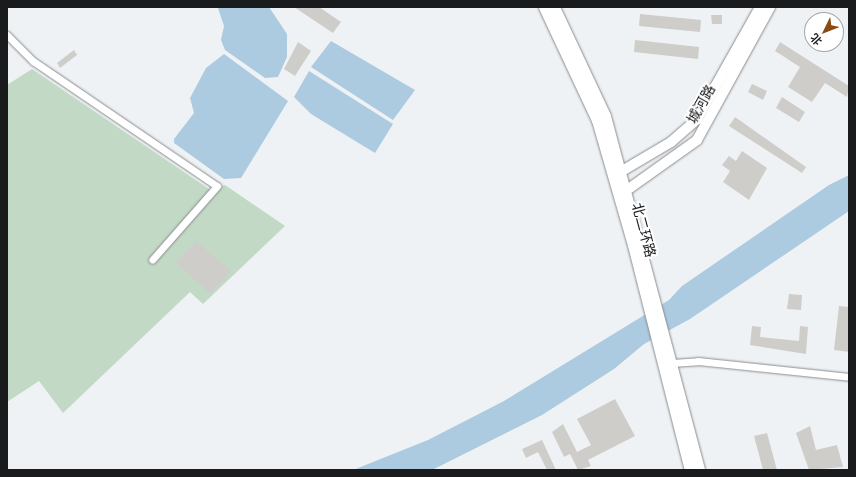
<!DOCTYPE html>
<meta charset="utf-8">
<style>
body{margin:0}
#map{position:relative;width:856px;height:477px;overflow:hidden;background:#eff2f4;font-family:Arial,"Noto Sans SC",sans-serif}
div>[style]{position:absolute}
.green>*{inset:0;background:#c2d9c6}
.water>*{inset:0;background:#accae0}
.building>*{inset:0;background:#cfcdca}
.roads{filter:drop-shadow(0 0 1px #8a8c8f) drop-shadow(0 0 1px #8a8c8f)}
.street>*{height:7px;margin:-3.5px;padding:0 3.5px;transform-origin:3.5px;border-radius:3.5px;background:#fff}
.secondary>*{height:10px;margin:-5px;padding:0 5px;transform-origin:5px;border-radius:5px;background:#fff}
.primary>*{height:11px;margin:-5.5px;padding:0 5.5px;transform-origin:5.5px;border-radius:5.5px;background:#fff}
span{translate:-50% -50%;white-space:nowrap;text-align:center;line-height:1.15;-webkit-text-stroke:4px #fff;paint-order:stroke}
.street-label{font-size:14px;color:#1a1b1c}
.frame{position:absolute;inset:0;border:8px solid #1a1b1c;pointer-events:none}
.north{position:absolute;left:804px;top:12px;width:40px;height:40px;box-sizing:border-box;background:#fff;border:1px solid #a3a4a4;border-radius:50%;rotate:227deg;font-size:11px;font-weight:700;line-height:16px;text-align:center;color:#1a1b1c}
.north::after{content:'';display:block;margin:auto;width:14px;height:18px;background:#8a4b13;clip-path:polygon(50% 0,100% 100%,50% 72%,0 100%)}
</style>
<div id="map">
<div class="green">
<div style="clip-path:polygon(32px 69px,209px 189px,225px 185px,285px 226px,203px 304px,190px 292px,63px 413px,39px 381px,7px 402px,7px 85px)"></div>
</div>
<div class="water">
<div style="clip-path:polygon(269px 7px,287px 34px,287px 57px,278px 77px,265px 78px,225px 50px,221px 40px,224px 26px,218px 8px)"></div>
<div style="clip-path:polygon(331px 41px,415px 90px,393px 120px,311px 67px)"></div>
<div style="clip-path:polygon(224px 54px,288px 101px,241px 178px,224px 179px,174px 143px,174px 139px,194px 113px,190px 98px,206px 68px)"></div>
<div style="clip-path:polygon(309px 71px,393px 124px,375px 153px,311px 114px,294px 97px)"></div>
<div style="clip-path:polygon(849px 175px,849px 211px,690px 319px,644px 344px,614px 369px,542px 415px,432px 470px,353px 470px,428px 440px,504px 401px,669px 300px,682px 286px,829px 185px)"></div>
</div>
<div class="building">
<div style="clip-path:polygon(294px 7px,319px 7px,341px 22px,333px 33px)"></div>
<div style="clip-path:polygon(640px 14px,701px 20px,700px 32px,639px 26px)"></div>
<div style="clip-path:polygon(711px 15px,722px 15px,722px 24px,712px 24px)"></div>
<div style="clip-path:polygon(635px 40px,699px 47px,698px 59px,634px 52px)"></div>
<div style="clip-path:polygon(298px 42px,311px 51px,295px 76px,284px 69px)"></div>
<div style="clip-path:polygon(780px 42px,849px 86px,847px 97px,825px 83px,812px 102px,788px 87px,800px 67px,775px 51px)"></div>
<div style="clip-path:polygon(74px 50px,77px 55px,60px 68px,57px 63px)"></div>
<div style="clip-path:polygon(752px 84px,767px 91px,763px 100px,748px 92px)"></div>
<div style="clip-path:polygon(782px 97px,805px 112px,799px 122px,776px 108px)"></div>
<div style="clip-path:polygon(735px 117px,806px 167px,802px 173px,729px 126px)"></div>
<div style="clip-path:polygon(742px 151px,767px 168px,749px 200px,723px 182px,730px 171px,722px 165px,729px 156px,736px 161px)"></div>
<div style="clip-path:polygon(196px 241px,231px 271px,211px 294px,176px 263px)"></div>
<div style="clip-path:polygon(789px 294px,802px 295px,801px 310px,787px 309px)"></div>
<div style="clip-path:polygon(839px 306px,849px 307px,849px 352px,834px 350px)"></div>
<div style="clip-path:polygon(752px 326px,761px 327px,760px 337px,799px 341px,800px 326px,808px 327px,806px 354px,750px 345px)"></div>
<div style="clip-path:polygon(615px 399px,635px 436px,588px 460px,591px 466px,578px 470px,570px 454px,564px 457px,552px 432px,563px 424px,577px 452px,591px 445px,577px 419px)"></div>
<div style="clip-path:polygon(810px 426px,816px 450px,837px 445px,843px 467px,809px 470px,796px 433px)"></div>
<div style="clip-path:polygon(767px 433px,777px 470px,763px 470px,754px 436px)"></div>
<div style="clip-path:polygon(542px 440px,556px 470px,547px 470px,538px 452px,526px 458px,522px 449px)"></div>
</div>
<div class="roads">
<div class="street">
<div style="left:7px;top:35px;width:37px;rotate:45deg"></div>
<div style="left:33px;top:61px;width:222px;rotate:34.2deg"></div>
<div style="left:217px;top:186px;width:98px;rotate:131.3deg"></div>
<div style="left:672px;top:363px;width:26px;rotate:-4deg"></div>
<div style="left:698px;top:361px;width:152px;rotate:6deg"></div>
</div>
<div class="secondary">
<div style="left:622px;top:171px;width:57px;rotate:-30.6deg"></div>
<div style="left:671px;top:142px;width:35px;rotate:-41deg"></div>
<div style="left:697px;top:119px;width:129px;rotate:-60.6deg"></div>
<div style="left:627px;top:190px;width:86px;rotate:-35.5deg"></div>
<div style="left:697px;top:140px;width:152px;rotate:-61.2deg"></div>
</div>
<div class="primary">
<div style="left:544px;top:7px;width:125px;rotate:64.9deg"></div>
<div style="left:597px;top:120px;width:130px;rotate:73.9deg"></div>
<div style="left:633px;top:245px;width:232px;rotate:75.8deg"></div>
<div style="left:554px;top:7px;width:120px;rotate:64.9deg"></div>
<div style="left:605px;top:116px;width:366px;rotate:75.1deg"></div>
</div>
</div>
<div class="street-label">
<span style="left:701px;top:104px;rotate:-61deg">城河路</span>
<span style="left:644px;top:230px;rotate:75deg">北二环路</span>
</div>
<div class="frame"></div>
<div class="north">北</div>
</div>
